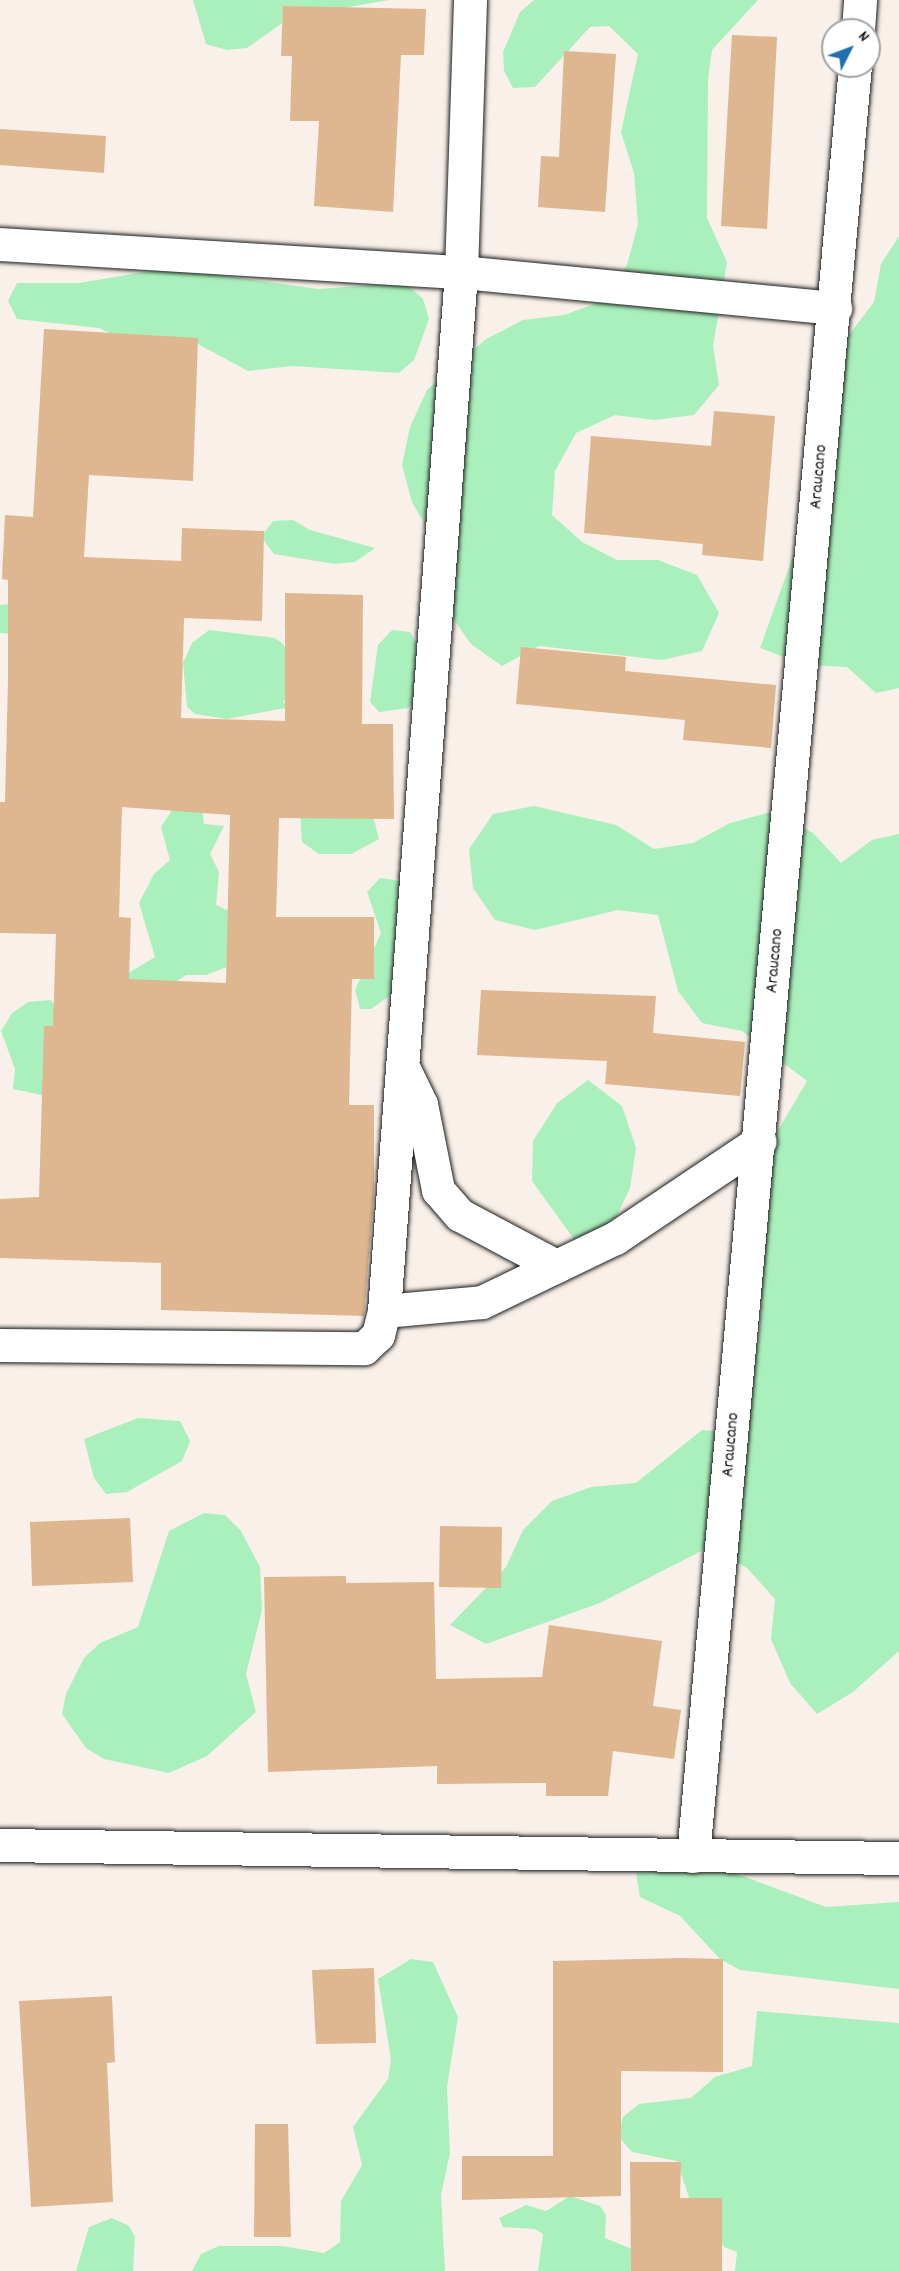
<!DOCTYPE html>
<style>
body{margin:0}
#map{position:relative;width:899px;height:2271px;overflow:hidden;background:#f8f0e9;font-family:Dekko,sans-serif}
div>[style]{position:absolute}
.green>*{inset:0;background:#aaf0bc}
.building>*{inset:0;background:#deb68f}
.roads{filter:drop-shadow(0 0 2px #1c1c1c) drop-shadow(0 0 2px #1c1c1c)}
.street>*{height:33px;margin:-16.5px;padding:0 16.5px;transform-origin:16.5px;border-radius:16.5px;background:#fff}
span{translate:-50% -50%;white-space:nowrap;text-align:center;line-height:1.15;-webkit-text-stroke:4.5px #fff;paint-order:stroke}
.street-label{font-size:18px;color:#1c1c1c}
.north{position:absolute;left:821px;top:18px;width:60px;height:60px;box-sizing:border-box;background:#fff;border:2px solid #a4a4a4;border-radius:50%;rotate:48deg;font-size:16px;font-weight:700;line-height:24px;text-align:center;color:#1c1c1c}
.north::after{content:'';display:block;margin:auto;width:21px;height:27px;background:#1f6fb2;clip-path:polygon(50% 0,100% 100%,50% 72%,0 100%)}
</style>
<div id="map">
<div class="green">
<div style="clip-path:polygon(193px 0,389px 0,291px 17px,247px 48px,227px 50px,206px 44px)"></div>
<div style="clip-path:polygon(534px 0,758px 0,712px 50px,708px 79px,707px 218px,727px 262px,713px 346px,719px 385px,694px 415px,654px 420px,615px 415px,576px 433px,555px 471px,552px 515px,582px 542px,617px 560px,658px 560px,697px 575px,719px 613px,702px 651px,662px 660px,539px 646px,502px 666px,471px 644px,449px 613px,431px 535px,412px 502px,402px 465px,410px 427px,427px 390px,486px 339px,523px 320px,564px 315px,606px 300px,627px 265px,638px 224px,634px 173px,621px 132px,638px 54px,609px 26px,590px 27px,535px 87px,513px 88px,504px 71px,503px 52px,520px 12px)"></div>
<div style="clip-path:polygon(899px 236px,899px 688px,876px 693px,847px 667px,806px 665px,760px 648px,792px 559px,814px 525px,823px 369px,874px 302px,881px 264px)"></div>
<div style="clip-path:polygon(168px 268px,318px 289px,405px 283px,423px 299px,429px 319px,414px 360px,399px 373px,292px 366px,248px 371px,198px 344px,135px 345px,99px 328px,17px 319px,8px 301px,17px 283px,79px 283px)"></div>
<div style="clip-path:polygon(293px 520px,310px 530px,375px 548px,355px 562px,335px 564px,274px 554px,261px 537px,273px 521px)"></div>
<div style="clip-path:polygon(25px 603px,14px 634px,0 633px,0 605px)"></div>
<div style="clip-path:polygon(209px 630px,275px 638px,283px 644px,289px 653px,289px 694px,283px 702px,290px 707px,227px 719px,195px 714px,187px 707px,183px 663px,192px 643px)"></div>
<div style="clip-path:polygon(392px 630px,410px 632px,424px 655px,420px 698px,408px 708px,379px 712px,370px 702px,378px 645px)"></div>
<div style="clip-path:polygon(201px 792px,204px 824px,224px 826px,210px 854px,219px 872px,216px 905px,234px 913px,237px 963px,206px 975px,186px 975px,161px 992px,120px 978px,155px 957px,139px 903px,154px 874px,170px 860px,161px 827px,178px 801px)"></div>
<div style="clip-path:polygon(534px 806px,616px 825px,654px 849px,693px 843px,730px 823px,775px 811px,813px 833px,841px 863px,872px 840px,899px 834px,899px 1651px,853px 1692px,817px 1714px,790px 1683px,771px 1639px,775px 1599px,747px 1568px,709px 1547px,600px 1603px,486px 1644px,450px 1625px,506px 1567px,523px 1530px,552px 1501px,591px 1487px,636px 1483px,702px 1430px,747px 1434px,742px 1385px,758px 1345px,762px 1302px,745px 1263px,747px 1183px,807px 1081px,742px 1031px,702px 1023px,678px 991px,658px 915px,618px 910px,535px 930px,495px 920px,473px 888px,469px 849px,493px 814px)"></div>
<div style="clip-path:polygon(300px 812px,373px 816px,379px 839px,351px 854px,319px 854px,302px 842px)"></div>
<div style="clip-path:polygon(380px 878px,401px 881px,396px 991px,371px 1009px,360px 1009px,355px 990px,381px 933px,367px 892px)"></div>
<div style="clip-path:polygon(51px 1000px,62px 1017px,46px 1096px,13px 1089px,15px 1069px,1px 1031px,12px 1013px,28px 1002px)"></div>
<div style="clip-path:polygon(588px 1080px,622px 1106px,636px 1148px,630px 1188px,613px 1224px,584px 1253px,532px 1181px,533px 1141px,557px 1103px)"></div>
<div style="clip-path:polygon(138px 1418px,180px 1421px,190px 1441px,182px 1461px,127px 1492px,106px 1494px,94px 1478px,84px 1439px)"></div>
<div style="clip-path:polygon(204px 1513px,225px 1515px,241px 1531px,260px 1567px,262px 1610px,246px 1674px,256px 1712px,207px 1756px,169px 1773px,104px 1759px,86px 1748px,62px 1714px,66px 1694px,84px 1658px,100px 1643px,138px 1627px,169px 1531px)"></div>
<div style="clip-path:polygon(715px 1866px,826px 1907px,899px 1902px,899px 1989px,740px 1970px,720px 1959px,680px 1916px,640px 1897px,636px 1873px)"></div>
<div style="clip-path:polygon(411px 1959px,433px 1962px,458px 2017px,447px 2087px,450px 2153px,441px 2195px,445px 2271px,192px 2271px,201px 2254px,219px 2246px,282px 2246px,324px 2253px,340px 2242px,341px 2201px,362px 2165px,353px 2127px,388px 2079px,391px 2059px,378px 1979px)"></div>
<div style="clip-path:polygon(757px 2011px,899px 2023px,899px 2271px,735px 2271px,737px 2252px,724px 2247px,691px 2204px,677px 2161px,632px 2152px,618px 2136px,623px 2117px,639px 2104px,691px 2098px,715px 2077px,752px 2066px)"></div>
<div style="clip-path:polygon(570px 2196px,600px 2206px,606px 2215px,605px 2238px,634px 2250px,638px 2271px,538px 2271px,543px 2234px,535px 2229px,503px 2227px,499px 2218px,526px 2205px,546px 2211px)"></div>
<div style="clip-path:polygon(112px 2218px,129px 2226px,135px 2237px,133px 2271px,76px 2271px,89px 2227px)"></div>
</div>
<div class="building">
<div style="clip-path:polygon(283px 6px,426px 9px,424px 55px,401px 55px,393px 212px,314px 206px,319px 121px,290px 121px,292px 56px,281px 56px)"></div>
<div style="clip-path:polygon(732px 35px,777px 37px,767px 229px,721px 226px)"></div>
<div style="clip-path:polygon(564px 51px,616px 54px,605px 212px,538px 207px,541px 156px,559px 157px)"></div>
<div style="clip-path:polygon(0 129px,106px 136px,104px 173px,0 165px)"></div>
<div style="clip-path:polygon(evenodd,44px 329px,198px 338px,193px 481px,89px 475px,84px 557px,181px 561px,182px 528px,264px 531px,262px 621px,184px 618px,181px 718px,285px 721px,285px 593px,363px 595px,362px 724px,393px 724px,394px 819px,279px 818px,276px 917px,374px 917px,374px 979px,352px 979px,349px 1105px,374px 1105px,374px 1193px,364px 1316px,161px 1310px,161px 1263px,0 1258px,0 1199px,39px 1197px,44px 1026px,53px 1026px,56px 934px,0 933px,0 802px,5px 802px,8px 679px,8px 580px,2px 579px,5px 515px,33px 517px,44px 329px,122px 807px,230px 815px,226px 983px,129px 979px,131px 918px,119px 917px,122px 807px)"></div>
<div style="clip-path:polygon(714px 411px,775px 416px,763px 561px,702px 555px,703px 544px,584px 533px,591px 436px,711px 446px)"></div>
<div style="clip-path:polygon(521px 647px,626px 657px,625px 671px,776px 685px,771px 748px,683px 740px,685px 720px,516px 704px)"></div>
<div style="clip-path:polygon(481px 990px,656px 996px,653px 1033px,745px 1042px,740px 1096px,605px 1084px,607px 1061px,477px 1055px)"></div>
<div style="clip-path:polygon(130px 1518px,133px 1582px,32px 1586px,30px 1522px)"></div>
<div style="clip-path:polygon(440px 1526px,502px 1527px,501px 1588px,439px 1587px)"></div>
<div style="clip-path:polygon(346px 1576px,346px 1583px,434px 1582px,436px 1679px,542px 1677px,549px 1625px,662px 1641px,653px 1706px,681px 1710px,674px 1759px,613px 1751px,608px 1796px,546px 1796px,546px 1783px,437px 1784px,437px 1766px,268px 1772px,264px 1577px)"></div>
<div style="clip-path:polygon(682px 1958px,723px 1959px,723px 2072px,621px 2071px,621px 2196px,462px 2200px,462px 2156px,553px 2156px,553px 1961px)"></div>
<div style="clip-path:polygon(374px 1968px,376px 2043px,316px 2044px,312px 1970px)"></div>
<div style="clip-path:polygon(112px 1996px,115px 2062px,107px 2063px,113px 2202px,31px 2207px,19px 2001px)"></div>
<div style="clip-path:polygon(255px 2124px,288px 2124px,291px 2237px,254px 2237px)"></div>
<div style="clip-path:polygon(630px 2162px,681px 2162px,680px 2198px,722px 2198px,722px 2271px,631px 2271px)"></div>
</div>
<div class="roads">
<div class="street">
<div style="left:858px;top:30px;width:30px;rotate:-86deg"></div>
<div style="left:0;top:244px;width:462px;rotate:3.5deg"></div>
<div style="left:461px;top:272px;width:376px;rotate:5.5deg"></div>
<div style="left:403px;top:1067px;width:41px;rotate:64.1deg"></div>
<div style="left:421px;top:1104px;width:88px;rotate:78.8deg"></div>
<div style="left:438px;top:1190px;width:33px;rotate:49deg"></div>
<div style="left:460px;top:1215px;width:109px;rotate:28deg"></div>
<div style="left:384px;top:1311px;width:1042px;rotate:-85.76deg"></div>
<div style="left:461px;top:272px;width:272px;rotate:-88.1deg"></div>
<div style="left:0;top:1345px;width:364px;rotate:0.5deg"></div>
<div style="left:364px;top:1348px;width:19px;rotate:-43deg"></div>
<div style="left:378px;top:1335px;width:25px;rotate:-76deg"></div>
<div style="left:384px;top:1311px;width:98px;rotate:-5.2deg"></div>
<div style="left:482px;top:1302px;width:148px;rotate:-25.7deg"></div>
<div style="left:615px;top:1238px;width:174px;rotate:-33.8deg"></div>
<div style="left:0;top:1845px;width:899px;rotate:0.83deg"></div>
<div style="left:693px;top:1856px;width:1797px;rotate:-84.83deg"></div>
</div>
</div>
<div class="street-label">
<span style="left:820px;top:477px;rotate:-85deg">Araucano</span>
<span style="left:776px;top:961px;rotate:-85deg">Araucano</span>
<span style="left:732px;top:1445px;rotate:-85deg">Araucano</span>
</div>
<div class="north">N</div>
</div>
